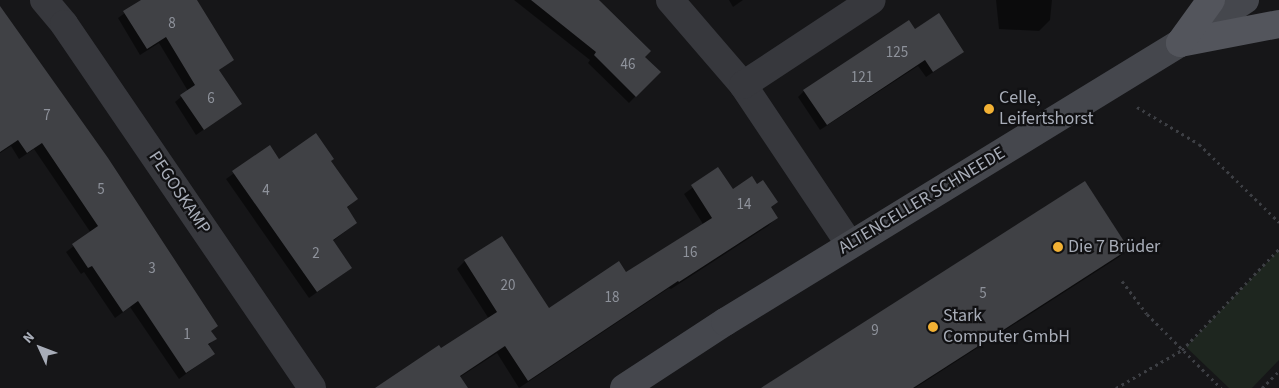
<!DOCTYPE html>
<meta charset="utf-8">
<style>
body{margin:0}
#map{position:relative;width:1279px;height:388px;overflow:hidden;background:#161618;font-family:"Source Sans 3",sans-serif}
div>[style]{position:absolute}
.green>*{inset:0;background:#1e261f}
.shadow>*{inset:0;background:#0007}
.building>*{inset:0;background:#404145}
.path>*{height:3px;margin-top:-1.5px;transform-origin:0;background:repeating-linear-gradient(90deg,#3d3f44 0 2.5px,transparent 0 6.5px)}
.street>*{height:28px;margin:-14px;padding:0 14px;transform-origin:14px;border-radius:14px;background:#37383d}
.secondary>*{height:28px;margin:-14px;padding:0 14px;transform-origin:14px;border-radius:14px;background:#45474d}
.primary>*{height:28px;margin:-14px;padding:0 14px;transform-origin:14px;border-radius:14px;background:#53555c}
.dots>*{width:14px;height:14px;translate:-50% -50%;box-sizing:border-box;border:2px solid #111113;border-radius:50%}
span{translate:-50% -50%;white-space:nowrap;text-align:center;line-height:1.15;-webkit-text-stroke:4.5px #111113;paint-order:stroke}
.number-label{font-size:15px;color:#8e929b}
.number-label span{-webkit-text-stroke-width:0}
.poi-label{font-size:18px;color:#a8adb8}
.left{translate:0 -50%;text-align:left}
.street-label{font-size:18px;color:#a8adb8}
.north{position:absolute;left:15px;top:323px;width:50px;height:50px;-webkit-text-stroke:4px #111113;paint-order:stroke;rotate:313deg;font-size:14px;font-weight:700;line-height:20px;text-align:center;color:#a8adb8}
.north::after{content:'';display:block;margin:auto;width:18px;height:22px;background:#a8adb8;clip-path:polygon(50% 0,100% 100%,50% 72%,0 100%)}
</style>
<div id="map">
<div class="green">
<div style="clip-path:polygon(1279px 250px,1279px 360px,1252px 388px,1229px 388px,1186px 347px)"></div>
</div>
<div class="shadow">
<div style="clip-path:polygon(143px 0,196px 0,233px 60px,218px 71px,240px 104px,196px 135px,175px 102px,188px 91px,159px 43px,140px 55px,118px 18px)"></div>
<div style="clip-path:polygon(514px 0,598px 0,644px 57px,659px 72px,629px 103px,588px 63px,590px 60px)"></div>
<div style="clip-path:polygon(729px 0,743px 0,733px 7px)"></div>
<div style="clip-path:polygon(996px 0,1052px 0,1050px 20px,1039px 31px,999px 29px)"></div>
<div style="clip-path:polygon(0 27px,216px 326px,210px 332px,215px 338px,208px 346px,213px 354px,179px 379px,130px 307px,115px 318px,84px 272px,81px 274px,66px 252px,91px 233px,34px 149px,19px 159px,11px 146px,0 153px)"></div>
<div style="clip-path:polygon(914px 31px,963px 52px,926px 77px,918px 66px,820px 130px,798px 97px,804px 91px)"></div>
<div style="clip-path:polygon(270px 147px,279px 160px,330px 161px,356px 199px,346px 209px,356px 223px,333px 241px,351px 268px,309px 298px,226px 179px)"></div>
<div style="clip-path:polygon(718px 169px,732px 190px,770px 208px,776px 218px,768px 226px,671px 289px,669px 288px,519px 388px,497px 353px,460px 377px,467px 388px,380px 388px,489px 319px,457px 269px,465px 261px,501px 237px,549px 310px,626px 274px,703px 224px,684px 194px)"></div>
<div style="clip-path:polygon(1127px 249px,1119px 257px,915px 388px,764px 388px)"></div>
</div>
<div class="building">
<div style="clip-path:polygon(141px 0,197px 0,234px 60px,219px 70px,242px 104px,204px 130px,180px 95px,195px 85px,166px 37px,147px 49px,123px 11px)"></div>
<div style="clip-path:polygon(531px 0,599px 0,651px 51px,645px 57px,661px 72px,636px 97px,594px 55px,596px 52px)"></div>
<div style="clip-path:polygon(0 6px,108px 158px,218px 326px,211px 331px,217px 339px,208px 344px,215px 354px,186px 373px,138px 301px,123px 312px,92px 266px,88px 268px,72px 244px,98px 226px,42px 143px,27px 153px,18px 140px,0 152px)"></div>
<div style="clip-path:polygon(939px 13px,964px 52px,933px 72px,925px 60px,827px 125px,803px 90px,909px 20px,915px 29px)"></div>
<div style="clip-path:polygon(316px 133px,334px 159px,331px 161px,358px 199px,347px 207px,357px 223px,333px 240px,352px 268px,317px 292px,232px 171px,270px 145px,279px 159px)"></div>
<div style="clip-path:polygon(718px 167px,733px 189px,752px 176px,757px 184px,763px 180px,778px 202px,771px 207px,778px 218px,679px 282px,678px 281px,528px 381px,505px 346px,460px 376px,468px 388px,375px 388px,439px 345px,441px 348px,497px 312px,464px 260px,502px 236px,549px 308px,619px 261px,626px 272px,712px 218px,691px 185px)"></div>
<div style="clip-path:polygon(1085px 181px,1129px 249px,980px 345px,913px 388px,761px 388px)"></div>
</div>
<div class="path">
<div style="left:1137px;top:107px;width:72px;rotate:30.8deg"></div>
<div style="left:1199px;top:144px;width:112px;rotate:44.3deg"></div>
<div style="left:1122px;top:281px;width:41px;rotate:52.9deg"></div>
<div style="left:1147px;top:314px;width:105px;rotate:45deg"></div>
<div style="left:1116px;top:388px;width:76px;rotate:-29.9deg"></div>
<div style="left:1182px;top:350px;width:140px;rotate:-46.2deg"></div>
<div style="left:1262px;top:388px;width:24px;rotate:-45deg"></div>
</div>
<div class="street">
<div style="left:44px;top:0;width:31px;rotate:50deg"></div>
<div style="left:64px;top:24px;width:440px;rotate:55.7deg"></div>
<div style="left:670px;top:0;width:112px;rotate:49.3deg"></div>
<div style="left:743px;top:85px;width:192px;rotate:56.2deg"></div>
<div style="left:743px;top:85px;width:154px;rotate:-33.4deg"></div>
</div>
<div class="secondary">
<div style="left:624px;top:388px;width:121px;rotate:-33.2deg"></div>
<div style="left:725px;top:322px;width:534px;rotate:-31.52deg"></div>
<div style="left:1180px;top:43px;width:78px;rotate:-33.5deg"></div>
</div>
<div class="primary">
<div style="left:1180px;top:43px;width:101px;rotate:-10.9deg"></div>
<div style="left:1180px;top:43px;width:53px;rotate:-54.2deg"></div>
</div>
<div class="dots">
<div style="left:989px;top:109px;background:#f2b134"></div>
<div style="left:1058px;top:247px;background:#f2b134"></div>
<div style="left:933px;top:327px;background:#f2b134"></div>
</div>
<div class="number-label">
<span style="left:172px;top:24px">8</span>
<span style="left:897px;top:53px">125</span>
<span style="left:628px;top:65px">46</span>
<span style="left:862px;top:78px">121</span>
<span style="left:211px;top:99px">6</span>
<span style="left:47px;top:116px">7</span>
<span style="left:101px;top:190px">5</span>
<span style="left:266px;top:191px">4</span>
<span style="left:744px;top:205px">14</span>
<span style="left:690px;top:253px">16</span>
<span style="left:316px;top:254px">2</span>
<span style="left:152px;top:269px">3</span>
<span style="left:508px;top:286px">20</span>
<span style="left:983px;top:294px">5</span>
<span style="left:612px;top:298px">18</span>
<span style="left:875px;top:331px">9</span>
<span style="left:187px;top:335px">1</span>
</div>
<div class="poi-label">
<span class="left" style="left:999px;top:109px">Celle,<br>Leifertshorst</span>
<span class="left" style="left:1068px;top:247px">Die 7 Brüder</span>
<span class="left" style="left:943px;top:327px">Stark<br>Computer GmbH</span>
</div>
<div class="street-label">
<span style="left:179px;top:193px;rotate:56deg">PEGOSKAMP</span>
<span style="left:922px;top:201px;rotate:-31deg">ALTENCELLER SCHNEEDE</span>
</div>
<div class="north">N</div>
</div>
